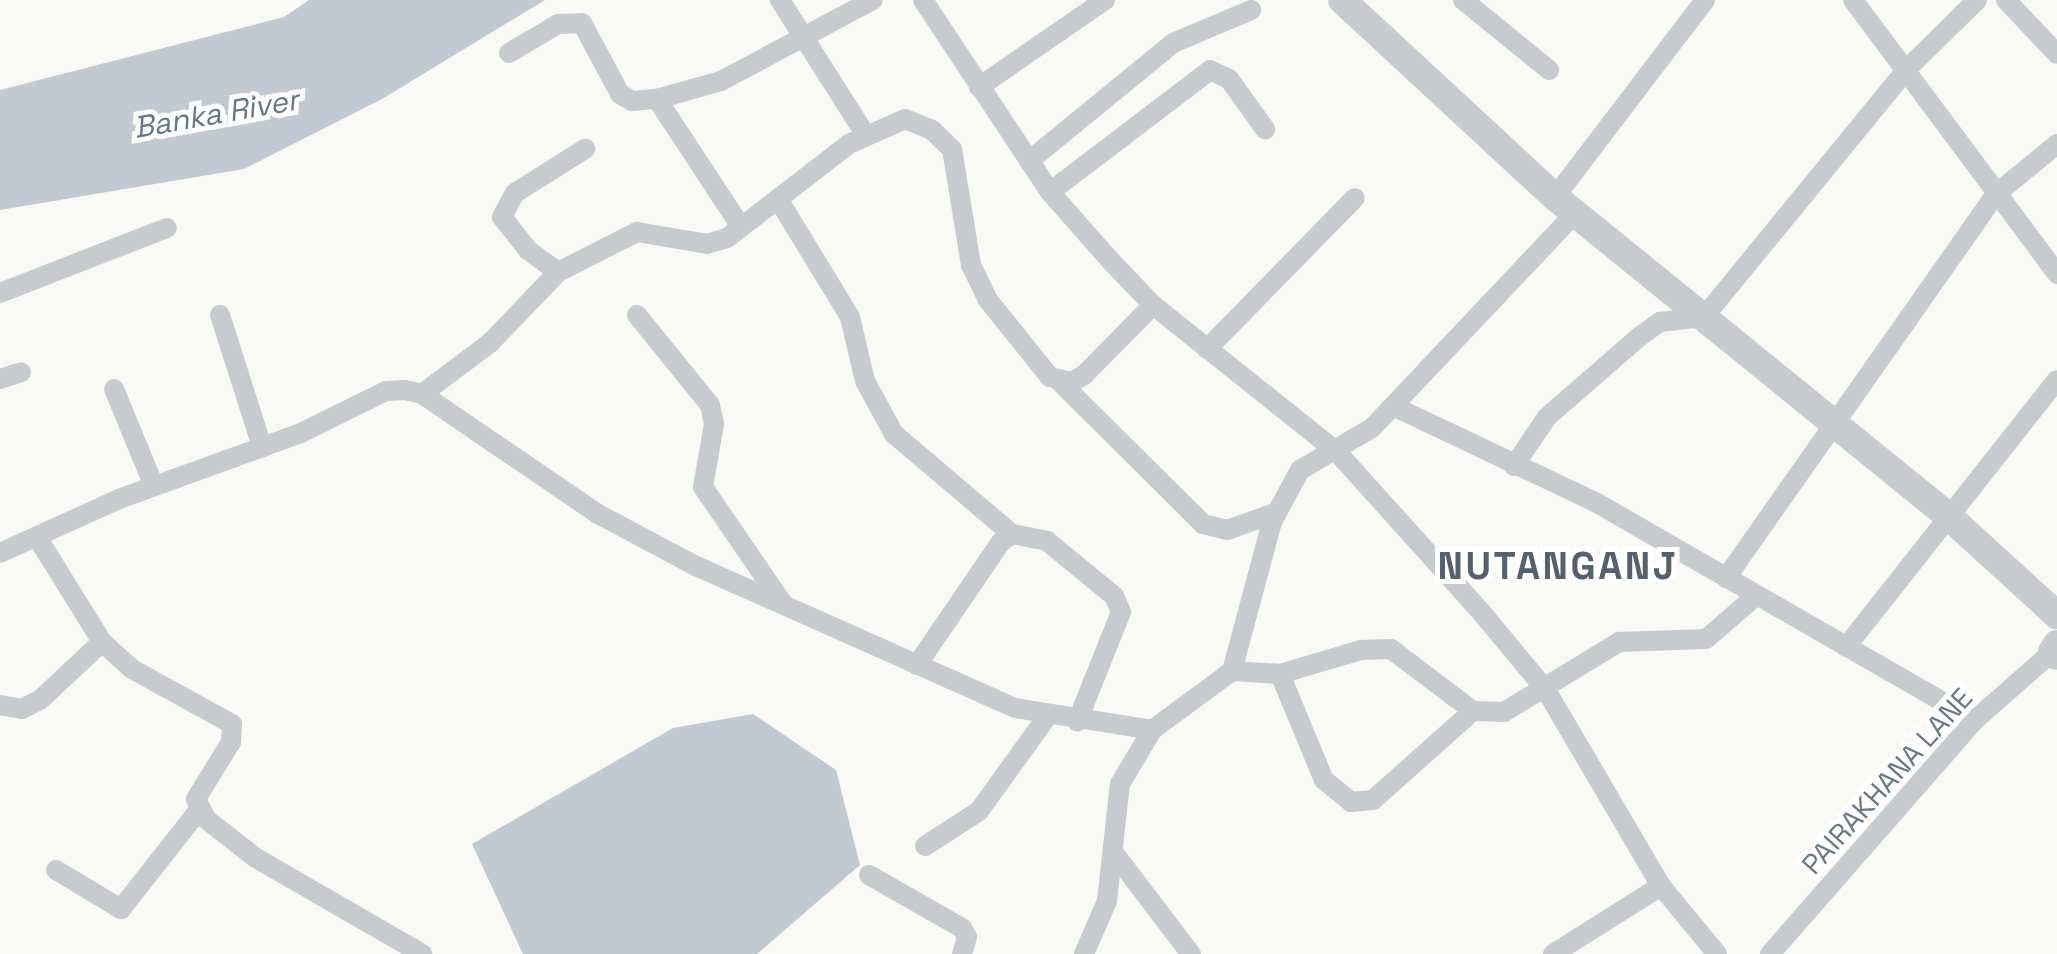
<!DOCTYPE html>
<style>
body{margin:0}
#map{position:relative;width:2057px;height:954px;overflow:hidden;background:#f9f9f6;font-family:"Space Grotesk",sans-serif}
div>[style]{position:absolute}
.water>*{inset:0;background:#c1cad0}
.minor>*{height:20px;margin:-10px;padding:0 10px;transform-origin:10px;border-radius:10px;background:#c7cbce}
.tertiary>*{height:28px;margin:-14px;padding:0 14px;transform-origin:14px;border-radius:14px;background:#c7cbce}
span{translate:-50% -50%;white-space:nowrap;text-align:center;line-height:1.15;-webkit-text-stroke:10px #fff;paint-order:stroke}
.street-label{font-size:28px;color:#677889}
.water-label{font-size:30px;color:#637983;font-style:italic}
.district-label{font-size:38px;color:#55616d;font-weight:700;letter-spacing:2.5px}
</style>
<div id="map">
<div class="water">
<div style="clip-path:polygon(309px 0,545px 0,382px 99px,244px 169px,0 210px,0 90px,284px 17px)"></div>
<div style="clip-path:polygon(753px 714px,836px 770px,860px 865px,757px 954px,523px 954px,472px 844px,673px 728px)"></div>
</div>
<div class="minor">
<div style="left:780px;top:0;width:159px;rotate:57.6deg"></div>
<div style="left:923px;top:0;width:230px;rotate:56.5deg"></div>
<div style="left:1050px;top:192px;width:91px;rotate:48.6deg"></div>
<div style="left:1110px;top:260px;width:62px;rotate:46.3deg"></div>
<div style="left:1153px;top:305px;width:236px;rotate:38.6deg"></div>
<div style="left:1337px;top:452px;width:217px;rotate:48deg"></div>
<div style="left:1482px;top:613px;width:100px;rotate:50.3deg"></div>
<div style="left:1546px;top:690px;width:227px;rotate:59.6deg"></div>
<div style="left:1661px;top:886px;width:88px;rotate:50.5deg"></div>
<div style="left:1463px;top:0;width:111px;rotate:39.1deg"></div>
<div style="left:1853px;top:0;width:342px;rotate:53.3deg"></div>
<div style="left:2006px;top:0;width:74px;rotate:46.6deg"></div>
<div style="left:509px;top:53px;width:57px;rotate:-30.6deg"></div>
<div style="left:558px;top:24px;width:24px;rotate:-2deg"></div>
<div style="left:582px;top:23px;width:81px;rotate:61.8deg"></div>
<div style="left:620px;top:94px;width:14px;rotate:30deg"></div>
<div style="left:632px;top:101px;width:25px;rotate:-5deg"></div>
<div style="left:657px;top:99px;width:66px;rotate:-15.7deg"></div>
<div style="left:721px;top:81px;width:172px;rotate:-28.1deg"></div>
<div style="left:979px;top:87px;width:153px;rotate:-34.6deg"></div>
<div style="left:657px;top:99px;width:153px;rotate:56.7deg"></div>
<div style="left:1029px;top:161px;width:186px;rotate:-39.3deg"></div>
<div style="left:1173px;top:43px;width:85px;rotate:-22.9deg"></div>
<div style="left:1050px;top:192px;width:201px;rotate:-37.3deg"></div>
<div style="left:1210px;top:70px;width:21px;rotate:25deg"></div>
<div style="left:1229px;top:79px;width:62px;rotate:54.2deg"></div>
<div style="left:1555px;top:197px;width:248px;rotate:-52.7deg"></div>
<div style="left:778px;top:199px;width:138px;rotate:58.6deg"></div>
<div style="left:850px;top:317px;width:66px;rotate:76.8deg"></div>
<div style="left:865px;top:381px;width:60px;rotate:61.3deg"></div>
<div style="left:894px;top:434px;width:155px;rotate:40.3deg"></div>
<div style="left:558px;top:272px;width:37px;rotate:-144deg"></div>
<div style="left:528px;top:250px;width:42px;rotate:-128.2deg"></div>
<div style="left:502px;top:217px;width:27px;rotate:-62deg"></div>
<div style="left:515px;top:193px;width:83px;rotate:-32.2deg"></div>
<div style="left:0;top:293px;width:179px;rotate:-21.3deg"></div>
<div style="left:220px;top:315px;width:139px;rotate:72.3deg"></div>
<div style="left:637px;top:315px;width:116px;rotate:51deg"></div>
<div style="left:710px;top:405px;width:19px;rotate:78deg"></div>
<div style="left:714px;top:424px;width:64px;rotate:99.9deg"></div>
<div style="left:703px;top:487px;width:142px;rotate:55.6deg"></div>
<div style="left:1207px;top:349px;width:211px;rotate:-45.6deg"></div>
<div style="left:0;top:379px;width:22px;rotate:-18deg"></div>
<div style="left:1060px;top:382px;width:202px;rotate:44.8deg"></div>
<div style="left:1203px;top:524px;width:25px;rotate:14deg"></div>
<div style="left:1227px;top:530px;width:51px;rotate:-19.5deg"></div>
<div style="left:114px;top:389px;width:105px;rotate:67.6deg"></div>
<div style="left:422px;top:394px;width:85px;rotate:-36.9deg"></div>
<div style="left:490px;top:343px;width:98px;rotate:-46.2deg"></div>
<div style="left:558px;top:272px;width:89px;rotate:-26.9deg"></div>
<div style="left:637px;top:232px;width:71px;rotate:9.7deg"></div>
<div style="left:707px;top:244px;width:21px;rotate:-17deg"></div>
<div style="left:727px;top:238px;width:154px;rotate:-37.6deg"></div>
<div style="left:849px;top:144px;width:61px;rotate:-24.1deg"></div>
<div style="left:905px;top:119px;width:29px;rotate:22deg"></div>
<div style="left:932px;top:130px;width:28px;rotate:44deg"></div>
<div style="left:952px;top:149px;width:118px;rotate:80.7deg"></div>
<div style="left:971px;top:265px;width:39px;rotate:64deg"></div>
<div style="left:988px;top:300px;width:99px;rotate:51.2deg"></div>
<div style="left:1050px;top:377px;width:23px;rotate:13deg"></div>
<div style="left:1072px;top:382px;width:14px;rotate:-30deg"></div>
<div style="left:1084px;top:375px;width:98px;rotate:-45.4deg"></div>
<div style="left:1393px;top:406px;width:226px;rotate:25.4deg"></div>
<div style="left:1597px;top:503px;width:436px;rotate:29.9deg"></div>
<div style="left:1514px;top:466px;width:59px;rotate:-56deg"></div>
<div style="left:1547px;top:417px;width:122px;rotate:-41deg"></div>
<div style="left:1639px;top:337px;width:26px;rotate:-36deg"></div>
<div style="left:1660px;top:322px;width:44px;rotate:-6.5deg"></div>
<div style="left:1704px;top:317px;width:319px;rotate:-50.7deg"></div>
<div style="left:1906px;top:70px;width:100px;rotate:-44.6deg"></div>
<div style="left:37px;top:537px;width:123px;rotate:58.2deg"></div>
<div style="left:102px;top:642px;width:40px;rotate:42deg"></div>
<div style="left:132px;top:669px;width:114px;rotate:28.8deg"></div>
<div style="left:232px;top:724px;width:18px;rotate:93deg"></div>
<div style="left:231px;top:742px;width:67px;rotate:121.6deg"></div>
<div style="left:196px;top:799px;width:22px;rotate:63deg"></div>
<div style="left:206px;top:819px;width:63px;rotate:38deg"></div>
<div style="left:256px;top:858px;width:192px;rotate:30deg"></div>
<div style="left:0;top:553px;width:131px;rotate:-24.4deg"></div>
<div style="left:119px;top:499px;width:194px;rotate:-19.9deg"></div>
<div style="left:301px;top:433px;width:95px;rotate:-26.3deg"></div>
<div style="left:386px;top:391px;width:19px;rotate:-3deg"></div>
<div style="left:405px;top:390px;width:17px;rotate:13deg"></div>
<div style="left:422px;top:394px;width:213px;rotate:34.3deg"></div>
<div style="left:598px;top:514px;width:111px;rotate:28deg"></div>
<div style="left:696px;top:566px;width:349px;rotate:24deg"></div>
<div style="left:1015px;top:708px;width:139px;rotate:9.1deg"></div>
<div style="left:1152px;top:730px;width:99px;rotate:-36.4deg"></div>
<div style="left:1232px;top:671px;width:154px;rotate:-75deg"></div>
<div style="left:1272px;top:522px;width:59px;rotate:-61.7deg"></div>
<div style="left:1300px;top:470px;width:83px;rotate:-30.3deg"></div>
<div style="left:1372px;top:428px;width:296px;rotate:-46.6deg"></div>
<div style="left:1726px;top:578px;width:469px;rotate:-54.9deg"></div>
<div style="left:1996px;top:194px;width:79px;rotate:-39.3deg"></div>
<div style="left:1846px;top:647px;width:340px;rotate:-51.7deg"></div>
<div style="left:917px;top:665px;width:149px;rotate:-55.7deg"></div>
<div style="left:1001px;top:542px;width:14px;rotate:-36deg"></div>
<div style="left:1012px;top:534px;width:36px;rotate:11deg"></div>
<div style="left:1047px;top:541px;width:87px;rotate:39.4deg"></div>
<div style="left:1114px;top:596px;width:17px;rotate:66deg"></div>
<div style="left:1121px;top:612px;width:118px;rotate:111.8deg"></div>
<div style="left:1232px;top:671px;width:48px;rotate:3.6deg"></div>
<div style="left:1280px;top:674px;width:84px;rotate:-16.5deg"></div>
<div style="left:1361px;top:650px;width:30px;rotate:-2deg"></div>
<div style="left:1391px;top:649px;width:103px;rotate:37.1deg"></div>
<div style="left:1473px;top:711px;width:31px;rotate:2deg"></div>
<div style="left:1504px;top:712px;width:135px;rotate:-31.3deg"></div>
<div style="left:1619px;top:642px;width:87px;rotate:-2deg"></div>
<div style="left:1706px;top:639px;width:67px;rotate:-40.8deg"></div>
<div style="left:1280px;top:674px;width:115px;rotate:67.5deg"></div>
<div style="left:1324px;top:780px;width:35px;rotate:39deg"></div>
<div style="left:1351px;top:802px;width:22px;rotate:-5deg"></div>
<div style="left:1373px;top:800px;width:134px;rotate:-41.7deg"></div>
<div style="left:0;top:705px;width:22px;rotate:10deg"></div>
<div style="left:22px;top:709px;width:20px;rotate:-27deg"></div>
<div style="left:40px;top:700px;width:85px;rotate:-43.1deg"></div>
<div style="left:925px;top:846px;width:64px;rotate:-32.9deg"></div>
<div style="left:979px;top:811px;width:115px;rotate:-54.2deg"></div>
<div style="left:1114px;top:853px;width:127px;rotate:52.7deg"></div>
<div style="left:56px;top:870px;width:76px;rotate:31deg"></div>
<div style="left:121px;top:909px;width:126px;rotate:-51.8deg"></div>
<div style="left:869px;top:875px;width:107px;rotate:29.7deg"></div>
<div style="left:962px;top:928px;width:10px;rotate:61deg"></div>
<div style="left:967px;top:937px;width:18px;rotate:106deg"></div>
<div style="left:1084px;top:954px;width:58px;rotate:-66.5deg"></div>
<div style="left:1107px;top:901px;width:118px;rotate:-83.7deg"></div>
<div style="left:1120px;top:784px;width:63px;rotate:-59.3deg"></div>
<div style="left:1553px;top:954px;width:128px;rotate:-32.2deg"></div>
<div style="left:1770px;top:954px;width:311px;rotate:-48.8deg"></div>
<div style="left:1975px;top:720px;width:103px;rotate:-41.4deg"></div>
</div>
<div class="tertiary">
<div style="left:1342px;top:0;width:290px;rotate:42.8deg"></div>
<div style="left:1555px;top:197px;width:505px;rotate:39.05deg"></div>
<div style="left:1947px;top:515px;width:149px;rotate:42.3deg"></div>
<div style="left:2057px;top:644px;width:9px;rotate:122deg"></div>
<div style="left:2052px;top:652px;width:6px;rotate:39deg"></div>
</div>
<div class="street-label">
<span style="left:1887px;top:781px;rotate:-48deg">PAIRAKHANA LANE</span>
</div>
<div class="water-label">
<span style="left:216px;top:114px;rotate:-10deg">Banka River</span>
</div>
<div class="district-label">
<span style="left:1558px;top:567px">NUTANGANJ</span>
</div>
</div>
